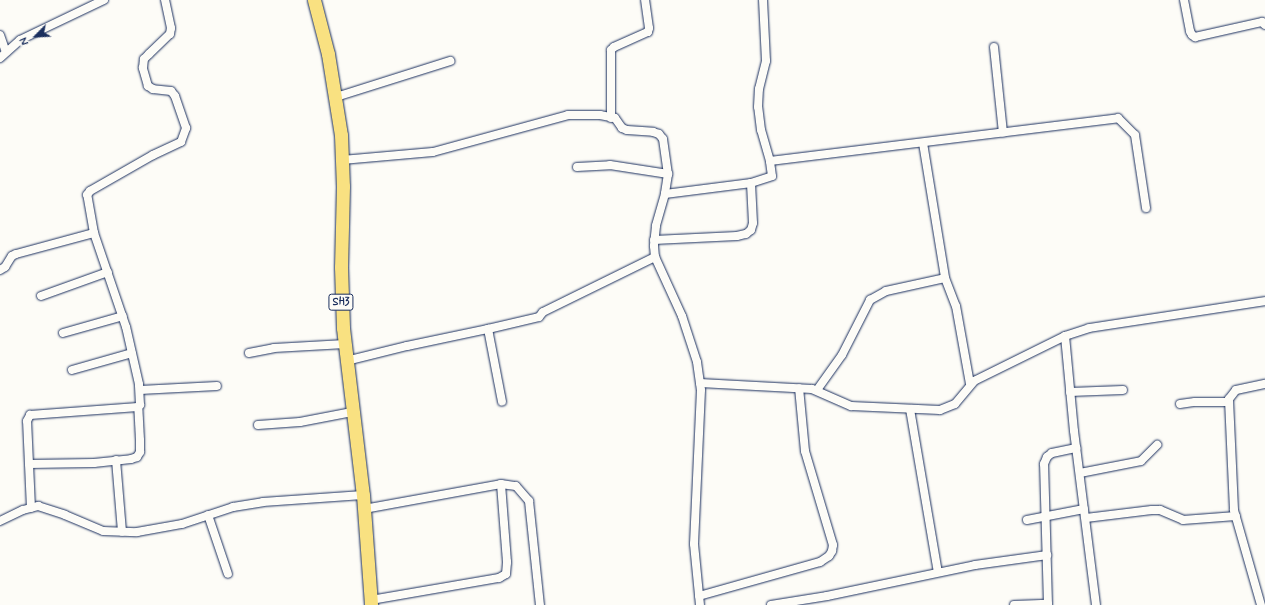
<!DOCTYPE html>
<style>
body{margin:0}
#map{position:relative;width:1265px;height:605px;overflow:hidden;background:#fdfcf7;font-family:Mynerve,sans-serif}
div>[style]{position:absolute}
.roads{filter:drop-shadow(0 0 1px #1b2f5e) drop-shadow(0 0 1px #1b2f5e)}
.minor>*{height:8px;margin:-4px;padding:0 4px;transform-origin:4px;border-radius:4px;background:#fdfcf7}
.primary>*{height:13px;margin:-6.5px;padding:0 6.5px;transform-origin:6.5px;border-radius:6.5px;background:#f9e181}
span{translate:-50% -50%;white-space:nowrap;text-align:center;line-height:1.15;-webkit-text-stroke:4px #fdfcf7;paint-order:stroke}
.shield-label span{padding:1px 3px;background:#fdfcf7;border:1px solid;border-radius:3px;-webkit-text-stroke-width:0}
.shield-label{font-size:11px;color:#1b2f5e;font-weight:700}
.north{position:absolute;left:16px;top:16px;width:40px;height:40px;-webkit-text-stroke:3px #fdfcf7;paint-order:stroke;rotate:246deg;font-size:11px;font-weight:700;line-height:16px;text-align:center;color:#1b2f5e}
.north::after{content:'';display:block;margin:auto;width:14px;height:18px;background:#1b2f5e;clip-path:polygon(50% 0,100% 100%,50% 72%,0 100%)}
</style>
<div id="map">
<div class="roads">
<div class="minor">
<div style="left:1184px;top:0;width:32px;rotate:79deg"></div>
<div style="left:1190px;top:31px;width:4px;rotate:63deg"></div>
<div style="left:1192px;top:35px;width:4px;rotate:34deg"></div>
<div style="left:1195px;top:37px;width:69px;rotate:-12.6deg"></div>
<div style="left:1262px;top:22px;width:4px;rotate:45deg"></div>
<div style="left:0;top:35px;width:18px;rotate:71deg"></div>
<div style="left:994px;top:47px;width:86px;rotate:84deg"></div>
<div style="left:0;top:58px;width:27px;rotate:-42deg"></div>
<div style="left:20px;top:40px;width:93px;rotate:-25.5deg"></div>
<div style="left:336px;top:97px;width:120px;rotate:-17.5deg"></div>
<div style="left:611px;top:118px;width:68px;rotate:-90deg"></div>
<div style="left:611px;top:50px;width:4px;rotate:-45deg"></div>
<div style="left:614px;top:47px;width:37px;rotate:-24deg"></div>
<div style="left:648px;top:32px;width:4px;rotate:-76deg"></div>
<div style="left:649px;top:28px;width:28px;rotate:-98deg"></div>
<div style="left:923px;top:143px;width:137px;rotate:80.7deg"></div>
<div style="left:945px;top:278px;width:30px;rotate:69deg"></div>
<div style="left:956px;top:306px;width:79px;rotate:79.8deg"></div>
<div style="left:342px;top:160px;width:91px;rotate:-5deg"></div>
<div style="left:433px;top:152px;width:140px;rotate:-15.3deg"></div>
<div style="left:568px;top:115px;width:32px"></div>
<div style="left:600px;top:115px;width:15px;rotate:11deg"></div>
<div style="left:615px;top:118px;width:12px;rotate:55deg"></div>
<div style="left:622px;top:128px;width:5px;rotate:22deg"></div>
<div style="left:627px;top:130px;width:26px;rotate:4deg"></div>
<div style="left:653px;top:132px;width:6px;rotate:18deg"></div>
<div style="left:659px;top:134px;width:6px;rotate:51deg"></div>
<div style="left:663px;top:139px;width:35px;rotate:82deg"></div>
<div style="left:668px;top:174px;width:20px;rotate:99deg"></div>
<div style="left:665px;top:194px;width:33px;rotate:106deg"></div>
<div style="left:656px;top:226px;width:20px;rotate:96deg"></div>
<div style="left:654px;top:246px;width:11px;rotate:85deg"></div>
<div style="left:655px;top:257px;width:65px;rotate:65.4deg"></div>
<div style="left:682px;top:316px;width:48px;rotate:71.9deg"></div>
<div style="left:697px;top:362px;width:28px;rotate:82deg"></div>
<div style="left:701px;top:390px;width:154px;rotate:92.6deg"></div>
<div style="left:694px;top:544px;width:61px;rotate:84.4deg"></div>
<div style="left:770px;top:161px;width:351px;rotate:-7deg"></div>
<div style="left:1118px;top:118px;width:24px;rotate:45deg"></div>
<div style="left:1135px;top:135px;width:74px;rotate:81.4deg"></div>
<div style="left:577px;top:167px;width:33px;rotate:-3deg"></div>
<div style="left:610px;top:165px;width:59px;rotate:8.8deg"></div>
<div style="left:665px;top:194px;width:87px;rotate:-7.3deg"></div>
<div style="left:751px;top:183px;width:22px;rotate:-18deg"></div>
<div style="left:772px;top:176px;width:15px;rotate:-98deg"></div>
<div style="left:770px;top:161px;width:32px;rotate:-106deg"></div>
<div style="left:761px;top:130px;width:23px;rotate:-97deg"></div>
<div style="left:758px;top:107px;width:18px;rotate:-87deg"></div>
<div style="left:759px;top:89px;width:29px;rotate:-76deg"></div>
<div style="left:766px;top:61px;width:61px;rotate:-92.8deg"></div>
<div style="left:654px;top:240px;width:83px;rotate:-2.8deg"></div>
<div style="left:737px;top:236px;width:9px;rotate:-13deg"></div>
<div style="left:746px;top:234px;width:6px;rotate:-39deg"></div>
<div style="left:751px;top:230px;width:7px;rotate:-74deg"></div>
<div style="left:753px;top:223px;width:40px;rotate:-92.9deg"></div>
<div style="left:0;top:270px;width:6px;rotate:-31deg"></div>
<div style="left:5px;top:267px;width:13px;rotate:-58deg"></div>
<div style="left:12px;top:256px;width:4px;rotate:-27deg"></div>
<div style="left:16px;top:254px;width:81px;rotate:-15.1deg"></div>
<div style="left:41px;top:296px;width:71px;rotate:-19.7deg"></div>
<div style="left:488px;top:329px;width:74px;rotate:79.1deg"></div>
<div style="left:63px;top:333px;width:62px;rotate:-15.8deg"></div>
<div style="left:1065px;top:336px;width:95px;rotate:84.6deg"></div>
<div style="left:1074px;top:431px;width:175px;rotate:82.8deg"></div>
<div style="left:249px;top:353px;width:25px;rotate:-11deg"></div>
<div style="left:274px;top:348px;width:71px;rotate:-3.2deg"></div>
<div style="left:346px;top:361px;width:63px;rotate:-13.8deg"></div>
<div style="left:407px;top:346px;width:83px;rotate:-11.9deg"></div>
<div style="left:488px;top:329px;width:52px;rotate:-13.2deg"></div>
<div style="left:539px;top:317px;width:6px;rotate:-51deg"></div>
<div style="left:543px;top:312px;width:125px;rotate:-26.2deg"></div>
<div style="left:72px;top:370px;width:62px;rotate:-15.8deg"></div>
<div style="left:700px;top:383px;width:112px;rotate:3.1deg"></div>
<div style="left:812px;top:389px;width:43px;rotate:23.6deg"></div>
<div style="left:851px;top:406px;width:89px;rotate:2.6deg"></div>
<div style="left:940px;top:410px;width:16px;rotate:-22deg"></div>
<div style="left:955px;top:404px;width:30px;rotate:-50deg"></div>
<div style="left:974px;top:381px;width:102px;rotate:-26.3deg"></div>
<div style="left:1065px;top:336px;width:25px;rotate:-18deg"></div>
<div style="left:1089px;top:328px;width:178px;rotate:-8.7deg"></div>
<div style="left:140px;top:390px;width:77px;rotate:-3deg"></div>
<div style="left:817px;top:390px;width:43px;rotate:-54.5deg"></div>
<div style="left:842px;top:355px;width:62px;rotate:-63deg"></div>
<div style="left:870px;top:300px;width:18px;rotate:-29deg"></div>
<div style="left:886px;top:291px;width:60px;rotate:-12.4deg"></div>
<div style="left:1070px;top:392px;width:53px;rotate:-2.2deg"></div>
<div style="left:1180px;top:404px;width:15px;rotate:-8deg"></div>
<div style="left:1195px;top:402px;width:34px"></div>
<div style="left:910px;top:409px;width:165px;rotate:80.3deg"></div>
<div style="left:258px;top:425px;width:42px;rotate:-4.1deg"></div>
<div style="left:300px;top:422px;width:53px;rotate:-10.9deg"></div>
<div style="left:116px;top:460px;width:72px;rotate:85.2deg"></div>
<div style="left:29px;top:464px;width:65px;rotate:-0.9deg"></div>
<div style="left:94px;top:463px;width:37px;rotate:-6deg"></div>
<div style="left:131px;top:459px;width:6px;rotate:-18deg"></div>
<div style="left:137px;top:457px;width:6px;rotate:-59deg"></div>
<div style="left:140px;top:452px;width:12px;rotate:-90deg"></div>
<div style="left:140px;top:440px;width:33px;rotate:-93deg"></div>
<div style="left:1080px;top:473px;width:62px;rotate:-11.1deg"></div>
<div style="left:1141px;top:461px;width:23px;rotate:-45deg"></div>
<div style="left:31px;top:508px;width:87px;rotate:-92.6deg"></div>
<div style="left:27px;top:421px;width:7px;rotate:-63deg"></div>
<div style="left:30px;top:415px;width:108px;rotate:-4.2deg"></div>
<div style="left:138px;top:407px;width:3px;rotate:-45deg"></div>
<div style="left:140px;top:405px;width:21px;rotate:-93deg"></div>
<div style="left:139px;top:384px;width:58px;rotate:-102.8deg"></div>
<div style="left:126px;top:327px;width:99px;rotate:-108.8deg"></div>
<div style="left:94px;top:233px;width:39px;rotate:-100deg"></div>
<div style="left:87px;top:195px;width:5px;rotate:-53deg"></div>
<div style="left:90px;top:191px;width:73px;rotate:-29.7deg"></div>
<div style="left:153px;top:155px;width:31px;rotate:-25deg"></div>
<div style="left:181px;top:142px;width:15px;rotate:-70deg"></div>
<div style="left:186px;top:128px;width:34px;rotate:-109deg"></div>
<div style="left:175px;top:96px;width:6px;rotate:-129deg"></div>
<div style="left:171px;top:91px;width:18px;rotate:-174deg"></div>
<div style="left:153px;top:89px;width:6px;rotate:-149deg"></div>
<div style="left:148px;top:86px;width:19px;rotate:-106deg"></div>
<div style="left:143px;top:68px;width:9px;rotate:-84deg"></div>
<div style="left:144px;top:59px;width:7px;rotate:-45deg"></div>
<div style="left:149px;top:54px;width:29px;rotate:-44deg"></div>
<div style="left:170px;top:34px;width:6px;rotate:-81deg"></div>
<div style="left:171px;top:28px;width:29px;rotate:-102deg"></div>
<div style="left:364px;top:509px;width:139px;rotate:-10.3deg"></div>
<div style="left:501px;top:484px;width:15px;rotate:8deg"></div>
<div style="left:516px;top:486px;width:20px;rotate:49deg"></div>
<div style="left:529px;top:501px;width:105px;rotate:84deg"></div>
<div style="left:208px;top:515px;width:62px;rotate:71.3deg"></div>
<div style="left:1086px;top:518px;width:66px;rotate:-6.9deg"></div>
<div style="left:1152px;top:510px;width:8px"></div>
<div style="left:1160px;top:510px;width:25px;rotate:23deg"></div>
<div style="left:1183px;top:520px;width:53px;rotate:-4.3deg"></div>
<div style="left:1027px;top:520px;width:58px;rotate:-10.9deg"></div>
<div style="left:0;top:521px;width:25px;rotate:-26deg"></div>
<div style="left:23px;top:510px;width:16px;rotate:-15deg"></div>
<div style="left:38px;top:506px;width:28px;rotate:18deg"></div>
<div style="left:65px;top:515px;width:41px;rotate:22.8deg"></div>
<div style="left:103px;top:531px;width:34px;rotate:2deg"></div>
<div style="left:137px;top:532px;width:46px;rotate:-10.1deg"></div>
<div style="left:182px;top:524px;width:54px;rotate:-18.4deg"></div>
<div style="left:233px;top:507px;width:30px;rotate:-9deg"></div>
<div style="left:263px;top:502px;width:100px;rotate:-4deg"></div>
<div style="left:699px;top:596px;width:126px;rotate:-15.7deg"></div>
<div style="left:820px;top:562px;width:11px;rotate:-34deg"></div>
<div style="left:829px;top:556px;width:6px;rotate:-59deg"></div>
<div style="left:832px;top:551px;width:6px;rotate:-81deg"></div>
<div style="left:833px;top:545px;width:98px;rotate:-106.6deg"></div>
<div style="left:805px;top:451px;width:63px;rotate:-95.4deg"></div>
<div style="left:371px;top:600px;width:130px;rotate:-9.8deg"></div>
<div style="left:499px;top:578px;width:8px;rotate:-30deg"></div>
<div style="left:506px;top:574px;width:12px;rotate:-85deg"></div>
<div style="left:507px;top:562px;width:78px;rotate:-94.4deg"></div>
<div style="left:771px;top:605px;width:57px;rotate:-9.1deg"></div>
<div style="left:827px;top:596px;width:151px;rotate:-11.8deg"></div>
<div style="left:975px;top:565px;width:73px;rotate:-7.9deg"></div>
<div style="left:1014px;top:605px;width:34px;rotate:-2deg"></div>
<div style="left:1048px;top:605px;width:141px;rotate:-91.6deg"></div>
<div style="left:1044px;top:464px;width:8px;rotate:-67deg"></div>
<div style="left:1047px;top:457px;width:6px;rotate:-39deg"></div>
<div style="left:1052px;top:453px;width:25px;rotate:-12deg"></div>
<div style="left:1261px;top:605px;width:99px;rotate:-105.9deg"></div>
<div style="left:1234px;top:510px;width:111px;rotate:-92.6deg"></div>
<div style="left:1229px;top:399px;width:11px;rotate:-52deg"></div>
<div style="left:1236px;top:390px;width:30px;rotate:-12deg"></div>
</div>
<div class="primary">
<div style="left:314px;top:0;width:56px;rotate:75.5deg"></div>
<div style="left:328px;top:54px;width:82px;rotate:80.9deg"></div>
<div style="left:341px;top:135px;width:51px;rotate:87.8deg"></div>
<div style="left:343px;top:186px;width:81px;rotate:91.4deg"></div>
<div style="left:341px;top:267px;width:61px;rotate:88.1deg"></div>
<div style="left:343px;top:328px;width:168px;rotate:83.2deg"></div>
<div style="left:363px;top:495px;width:110px;rotate:85.8deg"></div>
</div>
</div>
<div class="shield-label">
<span style="left:341px;top:302px">SH3</span>
</div>
<div class="north">N</div>
</div>
